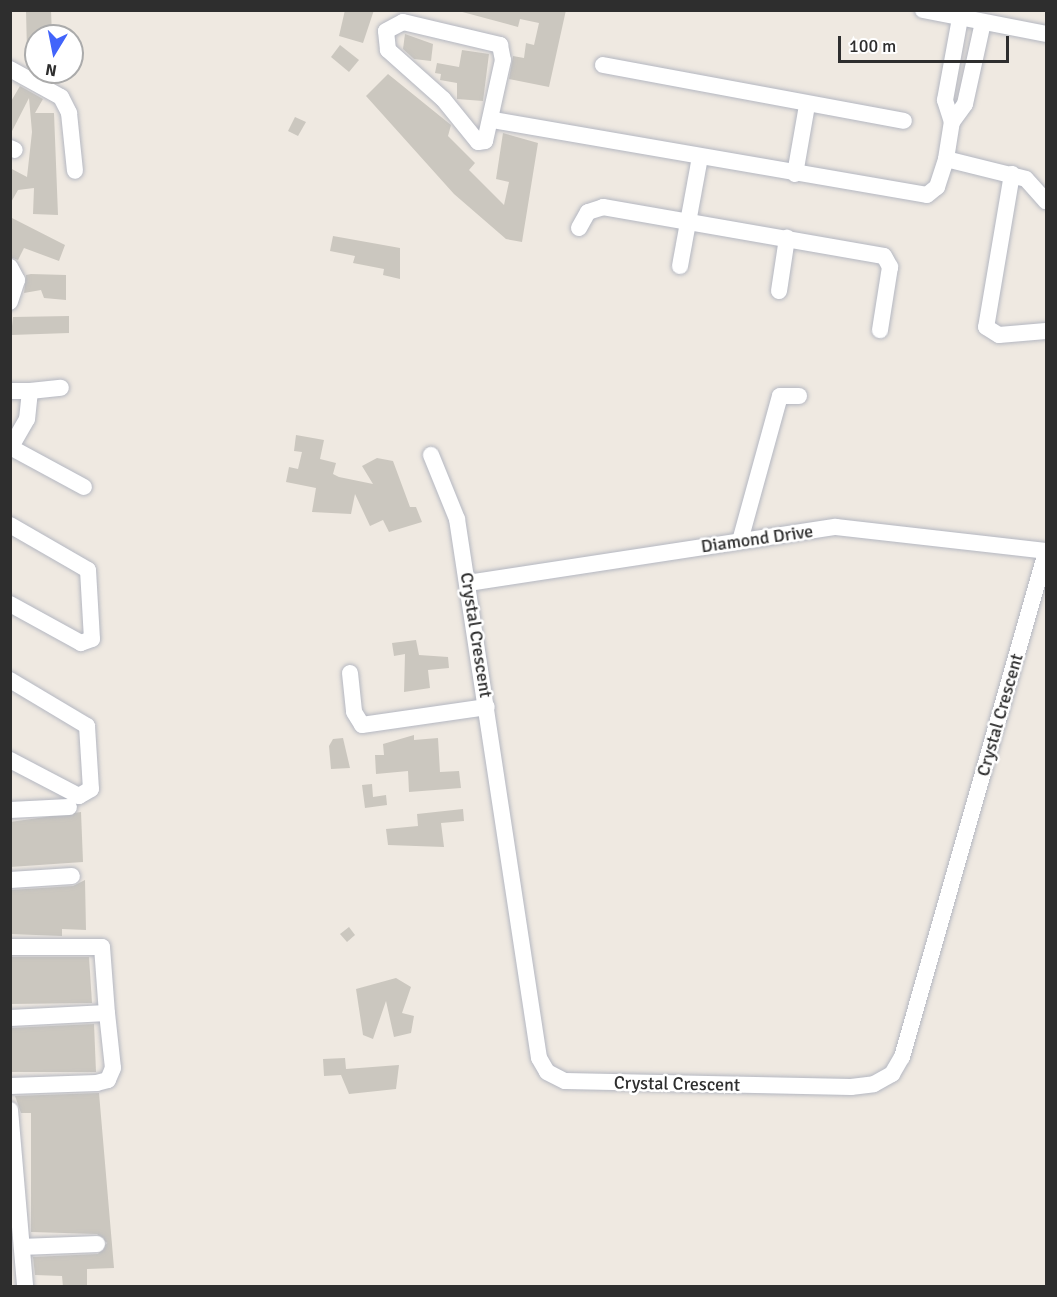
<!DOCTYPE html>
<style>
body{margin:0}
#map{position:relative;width:1057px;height:1297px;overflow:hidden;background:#efe9e1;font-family:Signika,sans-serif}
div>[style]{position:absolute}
.building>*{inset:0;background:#cbc7bf}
.roads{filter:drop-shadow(0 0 2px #b4b7c1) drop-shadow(0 0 2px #b4b7c1)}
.minor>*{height:16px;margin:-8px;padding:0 8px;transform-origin:8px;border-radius:8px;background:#fff}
span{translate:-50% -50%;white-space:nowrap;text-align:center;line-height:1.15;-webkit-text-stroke:5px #fff;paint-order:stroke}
.street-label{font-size:18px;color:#2e2e2e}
.frame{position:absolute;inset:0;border:12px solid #2e2e2e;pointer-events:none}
.north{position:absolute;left:24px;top:24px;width:60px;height:60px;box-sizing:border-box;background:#fff;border:2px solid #ababab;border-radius:50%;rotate:190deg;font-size:16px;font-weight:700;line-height:24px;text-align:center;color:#2e2e2e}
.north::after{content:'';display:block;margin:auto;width:21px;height:27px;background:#4264fb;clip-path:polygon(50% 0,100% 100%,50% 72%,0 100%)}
.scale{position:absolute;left:838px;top:36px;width:171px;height:27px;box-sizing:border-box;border:3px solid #2e2e2e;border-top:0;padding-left:8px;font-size:18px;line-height:21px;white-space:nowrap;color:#2e2e2e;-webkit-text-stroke:4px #fff;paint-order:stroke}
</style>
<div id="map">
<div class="building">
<div style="clip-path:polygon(26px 10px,51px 10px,52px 36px,36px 36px,36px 52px,27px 52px)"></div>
<div style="clip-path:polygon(345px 10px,374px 10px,363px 43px,339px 36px)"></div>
<div style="clip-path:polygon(455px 10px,566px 10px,549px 87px,509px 79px,513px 56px,524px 58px,526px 43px,534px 45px,539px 23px,520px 19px,518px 27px)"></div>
<div style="clip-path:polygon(405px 34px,433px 44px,431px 61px,414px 59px,403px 49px)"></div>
<div style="clip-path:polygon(340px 45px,359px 60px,349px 72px,331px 57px)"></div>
<div style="clip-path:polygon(462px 50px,489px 54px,483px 101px,457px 99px,457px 83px,440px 80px,441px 74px,435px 73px,437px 63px,459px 67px)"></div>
<div style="clip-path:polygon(388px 74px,451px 125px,448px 136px,475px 163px,469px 170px,504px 205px,509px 182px,496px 179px,503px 133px,538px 143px,522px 242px,506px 239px,454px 194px,366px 96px)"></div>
<div style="clip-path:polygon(20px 86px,43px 99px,35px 113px,54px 113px,58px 215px,33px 214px,34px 188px,18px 190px,10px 204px,10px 168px,27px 177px,32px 132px,29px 98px,10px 135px,10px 103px)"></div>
<div style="clip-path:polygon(295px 117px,306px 122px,298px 136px,288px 131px)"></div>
<div style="clip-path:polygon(10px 217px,65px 245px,59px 261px,24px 248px,18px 260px,10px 257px)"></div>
<div style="clip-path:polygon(333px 236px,400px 248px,400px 279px,383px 275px,384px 269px,353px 263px,355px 256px,330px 251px)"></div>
<div style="clip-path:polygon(31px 274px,66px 275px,66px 300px,44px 298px,41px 290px,24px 293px,26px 275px)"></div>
<div style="clip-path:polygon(69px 316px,69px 333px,11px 335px,13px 317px)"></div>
<div style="clip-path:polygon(296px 435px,324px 440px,320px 459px,336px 463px,333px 474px,339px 477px,373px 484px,362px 466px,377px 458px,393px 461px,410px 507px,416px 507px,422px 522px,389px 532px,383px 520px,370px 526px,355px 494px,351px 514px,312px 512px,316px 488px,286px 482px,289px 467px,298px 469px,302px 452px,294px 451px)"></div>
<div style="clip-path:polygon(416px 640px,419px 655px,448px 657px,449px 668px,428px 670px,430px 688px,404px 692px,405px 654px,394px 656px,392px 643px)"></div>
<div style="clip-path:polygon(414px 735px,414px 740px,438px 738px,440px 772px,459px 771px,461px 788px,409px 792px,408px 771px,376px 774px,375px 755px,384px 755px,383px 744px)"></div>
<div style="clip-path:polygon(343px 738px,350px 768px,331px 769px,329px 746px,333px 739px)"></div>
<div style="clip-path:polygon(372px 784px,373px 797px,386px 795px,387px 805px,365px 808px,362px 785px)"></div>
<div style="clip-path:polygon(463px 809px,464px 821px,441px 823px,444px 847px,388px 845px,386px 829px,418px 826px,417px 814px)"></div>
<div style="clip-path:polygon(81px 812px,83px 862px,10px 867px,10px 822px)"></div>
<div style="clip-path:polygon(85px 880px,86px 930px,62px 929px,62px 936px,10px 934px,10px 890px,73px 886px)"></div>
<div style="clip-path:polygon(349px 927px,355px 935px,347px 942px,340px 934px)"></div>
<div style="clip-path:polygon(10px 957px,89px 957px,92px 1003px,10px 1004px)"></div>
<div style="clip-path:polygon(396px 978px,411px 987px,402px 1013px,414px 1016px,411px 1033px,394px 1037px,386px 1001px,373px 1039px,363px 1035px,356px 989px)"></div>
<div style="clip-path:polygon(94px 1024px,96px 1072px,11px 1072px,10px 1028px)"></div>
<div style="clip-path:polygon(345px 1058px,346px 1069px,399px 1065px,396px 1089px,349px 1094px,341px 1075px,324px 1076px,323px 1059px)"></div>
<div style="clip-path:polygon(99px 1093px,114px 1268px,87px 1269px,87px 1287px,63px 1287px,62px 1276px,35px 1275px,33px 1257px,98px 1254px,107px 1243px,97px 1234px,31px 1232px,31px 1113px,21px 1113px,15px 1096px)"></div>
</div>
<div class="roads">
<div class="minor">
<div style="left:923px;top:10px;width:125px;rotate:11deg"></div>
<div style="left:403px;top:22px;width:100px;rotate:13.3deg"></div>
<div style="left:500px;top:45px;width:15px;rotate:79deg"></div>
<div style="left:503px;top:60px;width:83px;rotate:102.5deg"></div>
<div style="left:485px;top:141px;width:7px;rotate:172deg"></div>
<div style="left:478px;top:142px;width:55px;rotate:-129.1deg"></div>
<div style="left:443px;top:99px;width:74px;rotate:-138.3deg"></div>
<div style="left:388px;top:50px;width:19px;rotate:-96deg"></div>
<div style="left:386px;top:31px;width:19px;rotate:-28deg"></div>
<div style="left:603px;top:65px;width:306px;rotate:10.5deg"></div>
<div style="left:10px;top:69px;width:58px;rotate:28.8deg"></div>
<div style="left:61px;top:97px;width:18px;rotate:63deg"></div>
<div style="left:69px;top:113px;width:58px;rotate:84.1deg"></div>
<div style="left:493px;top:120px;width:440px;rotate:9.8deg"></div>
<div style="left:927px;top:195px;width:13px;rotate:-39deg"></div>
<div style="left:937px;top:187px;width:29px;rotate:-72deg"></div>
<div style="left:946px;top:159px;width:37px;rotate:-81deg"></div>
<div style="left:952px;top:122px;width:23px;rotate:-108deg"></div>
<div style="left:945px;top:100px;width:83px;rotate:-79.6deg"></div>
<div style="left:952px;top:122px;width:22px;rotate:-54deg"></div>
<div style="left:965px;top:104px;width:84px;rotate:-77.6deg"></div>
<div style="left:10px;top:148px;width:5px;rotate:22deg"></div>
<div style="left:946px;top:159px;width:82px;rotate:14deg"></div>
<div style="left:1026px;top:179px;width:30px;rotate:48deg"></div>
<div style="left:795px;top:174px;width:70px;rotate:-80.1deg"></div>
<div style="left:1012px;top:174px;width:155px;rotate:99.6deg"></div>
<div style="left:986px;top:327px;width:15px;rotate:32deg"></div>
<div style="left:999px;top:335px;width:47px;rotate:-4.9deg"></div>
<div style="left:579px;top:228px;width:18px;rotate:-61deg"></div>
<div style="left:588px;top:212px;width:16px;rotate:-18deg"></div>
<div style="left:603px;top:207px;width:285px;rotate:9.9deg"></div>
<div style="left:884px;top:256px;width:13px;rotate:61deg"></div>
<div style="left:890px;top:267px;width:64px;rotate:99deg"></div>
<div style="left:680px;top:266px;width:111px;rotate:-79.6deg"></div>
<div style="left:10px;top:267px;width:15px;rotate:62deg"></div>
<div style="left:17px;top:280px;width:23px;rotate:108deg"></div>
<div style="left:779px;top:291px;width:54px;rotate:-81.4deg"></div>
<div style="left:10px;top:391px;width:20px"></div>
<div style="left:30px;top:391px;width:28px;rotate:96deg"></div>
<div style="left:27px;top:419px;width:34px;rotate:120deg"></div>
<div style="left:30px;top:391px;width:31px;rotate:-6deg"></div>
<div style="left:10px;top:447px;width:84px;rotate:28.4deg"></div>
<div style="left:431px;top:455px;width:69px;rotate:67.9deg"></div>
<div style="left:457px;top:519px;width:545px;rotate:81.35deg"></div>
<div style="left:539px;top:1058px;width:16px;rotate:60deg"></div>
<div style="left:547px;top:1072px;width:20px;rotate:27deg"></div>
<div style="left:565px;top:1081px;width:286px;rotate:1.2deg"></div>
<div style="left:851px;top:1087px;width:23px;rotate:-7deg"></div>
<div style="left:874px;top:1084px;width:21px;rotate:-29deg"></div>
<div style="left:892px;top:1074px;width:20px;rotate:-60deg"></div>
<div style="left:902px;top:1057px;width:525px;rotate:-74.08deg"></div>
<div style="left:10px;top:525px;width:90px;rotate:30deg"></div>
<div style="left:88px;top:570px;width:69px;rotate:86.7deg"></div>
<div style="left:92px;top:639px;width:12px;rotate:160deg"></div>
<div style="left:81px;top:643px;width:81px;rotate:-151.2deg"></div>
<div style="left:740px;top:541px;width:150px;rotate:-74.6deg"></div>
<div style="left:780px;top:396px;width:19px"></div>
<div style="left:468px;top:583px;width:372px;rotate:-8.7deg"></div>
<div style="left:836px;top:527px;width:211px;rotate:6.5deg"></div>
<div style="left:350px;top:673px;width:39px;rotate:84deg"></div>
<div style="left:354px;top:712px;width:15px;rotate:58deg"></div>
<div style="left:362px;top:725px;width:126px;rotate:-8.2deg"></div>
<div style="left:10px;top:680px;width:90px;rotate:30.9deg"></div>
<div style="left:87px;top:726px;width:63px;rotate:86.4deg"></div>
<div style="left:91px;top:789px;width:14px;rotate:150deg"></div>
<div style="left:79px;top:796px;width:78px;rotate:-152.4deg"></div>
<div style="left:10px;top:810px;width:59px;rotate:-2.9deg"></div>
<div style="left:10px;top:880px;width:62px;rotate:-3.7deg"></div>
<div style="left:10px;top:947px;width:92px"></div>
<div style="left:102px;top:947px;width:66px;rotate:85.7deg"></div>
<div style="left:10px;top:1018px;width:97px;rotate:-3deg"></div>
<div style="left:107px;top:1013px;width:55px;rotate:83.8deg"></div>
<div style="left:113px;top:1068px;width:13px;rotate:113deg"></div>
<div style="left:108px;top:1080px;width:11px;rotate:165deg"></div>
<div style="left:97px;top:1083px;width:87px;rotate:178deg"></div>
<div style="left:10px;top:1110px;width:177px;rotate:85.1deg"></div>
<div style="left:22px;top:1247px;width:75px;rotate:-2.3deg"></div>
</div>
</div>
<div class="street-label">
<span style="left:757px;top:539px;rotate:-8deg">Diamond Drive</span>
<span style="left:476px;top:635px;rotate:81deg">Crystal Crescent</span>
<span style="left:1000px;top:715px;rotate:-74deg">Crystal Crescent</span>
<span style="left:677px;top:1084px;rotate:1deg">Crystal Crescent</span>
</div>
<div class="frame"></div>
<div class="north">N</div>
<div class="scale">100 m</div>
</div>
